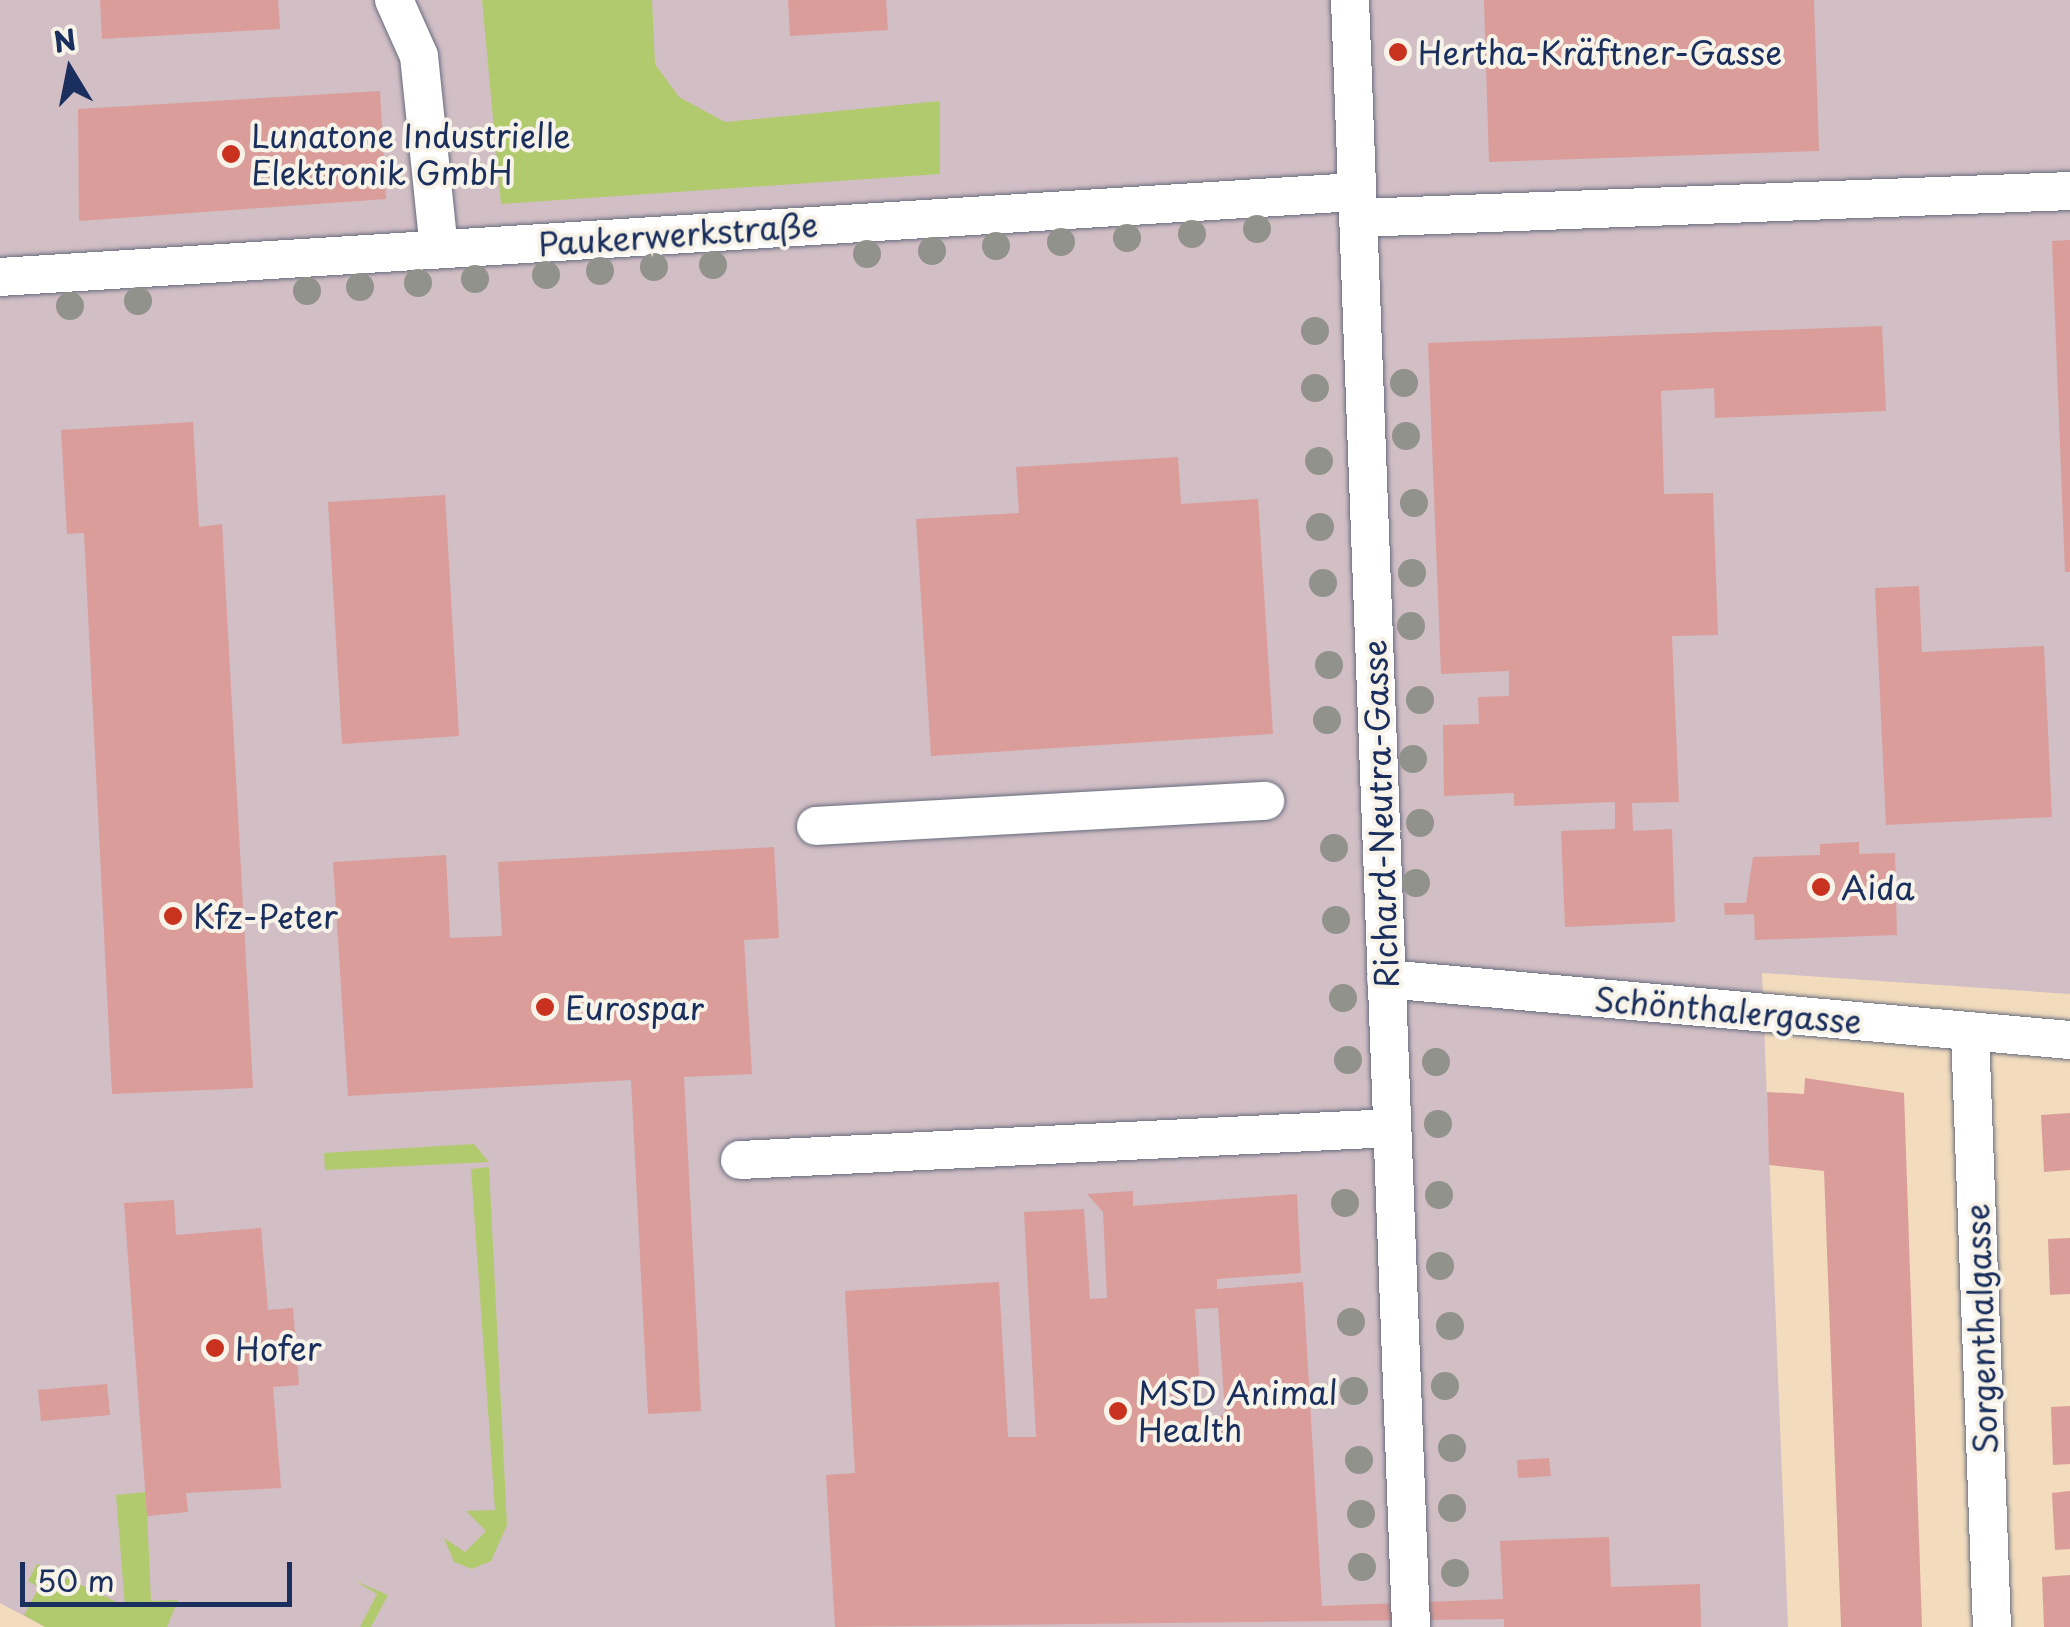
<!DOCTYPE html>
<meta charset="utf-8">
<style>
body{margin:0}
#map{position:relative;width:2070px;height:1627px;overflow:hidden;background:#f2dcbd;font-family:"Playpen Sans",sans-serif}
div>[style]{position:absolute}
.industrial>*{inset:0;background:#d2bec5}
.green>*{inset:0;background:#b2ca6e}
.building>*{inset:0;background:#da9d9a}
.roads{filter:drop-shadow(0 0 2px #666c7f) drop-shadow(0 0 2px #666c7f)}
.minor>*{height:38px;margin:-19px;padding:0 19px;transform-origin:19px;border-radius:19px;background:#fff}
.trees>*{width:28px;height:28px;margin:-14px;border-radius:50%;background:#91928b}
.dots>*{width:28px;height:28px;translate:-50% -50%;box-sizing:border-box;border:5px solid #f7f3e8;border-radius:50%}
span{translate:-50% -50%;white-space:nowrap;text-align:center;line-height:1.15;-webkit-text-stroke:8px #f7f3e8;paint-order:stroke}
.poi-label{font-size:32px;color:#1b2f5e}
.left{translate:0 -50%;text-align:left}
.street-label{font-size:32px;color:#1b2f5e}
.north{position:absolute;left:20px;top:20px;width:100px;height:100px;-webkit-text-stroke:8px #f7f3e8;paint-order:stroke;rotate:350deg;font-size:28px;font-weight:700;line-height:40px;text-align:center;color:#1b2f5e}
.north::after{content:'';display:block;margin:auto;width:35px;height:45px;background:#1b2f5e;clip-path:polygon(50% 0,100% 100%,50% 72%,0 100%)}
.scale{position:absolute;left:20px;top:1562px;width:272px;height:45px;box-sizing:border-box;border:5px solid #1b2f5e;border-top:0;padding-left:12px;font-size:30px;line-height:35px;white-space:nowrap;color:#1b2f5e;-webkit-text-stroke:8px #f7f3e8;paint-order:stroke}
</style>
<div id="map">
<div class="industrial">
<div style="clip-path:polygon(0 0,2070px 0,2070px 994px,1762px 973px,1788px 1627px,45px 1627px,0 1603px)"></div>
</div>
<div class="green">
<div style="clip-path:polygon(482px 0,652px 0,655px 64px,679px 97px,725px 122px,940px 101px,940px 174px,501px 204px)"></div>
<div style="clip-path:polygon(474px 1144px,489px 1162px,325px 1170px,324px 1153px)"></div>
<div style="clip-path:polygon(489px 1167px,507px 1525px,491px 1561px,472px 1569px,454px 1562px,444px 1538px,465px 1552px,486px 1531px,466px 1511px,495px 1510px,471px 1169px)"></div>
<div style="clip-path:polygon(146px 1492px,151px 1601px,178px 1600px,167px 1627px,45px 1627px,24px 1615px,39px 1587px,28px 1581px,37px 1564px,125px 1606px,116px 1495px)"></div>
<div style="clip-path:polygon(355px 1581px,388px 1595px,371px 1627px,360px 1627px,377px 1594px)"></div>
</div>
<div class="building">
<div style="clip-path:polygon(100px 0,278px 0,280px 29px,102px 39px)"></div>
<div style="clip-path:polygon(788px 0,886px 0,888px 30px,790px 36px)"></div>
<div style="clip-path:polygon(1484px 0,1814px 0,1819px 151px,1489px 162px)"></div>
<div style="clip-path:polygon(380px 91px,386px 199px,79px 221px,78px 109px)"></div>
<div style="clip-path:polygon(2070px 240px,2070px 572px,2065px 572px,2052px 241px)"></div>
<div style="clip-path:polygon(1882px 326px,1886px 411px,1715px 418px,1714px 388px,1661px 391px,1664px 494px,1713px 493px,1718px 635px,1672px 636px,1679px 802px,1632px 803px,1633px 831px,1672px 829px,1675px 922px,1565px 927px,1561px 831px,1615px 829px,1615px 802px,1514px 806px,1514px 793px,1444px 796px,1443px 725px,1479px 724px,1478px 697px,1509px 696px,1509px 671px,1441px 674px,1428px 343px)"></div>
<div style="clip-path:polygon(193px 422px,199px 527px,222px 524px,253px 1088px,112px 1094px,84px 533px,67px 534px,61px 430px)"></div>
<div style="clip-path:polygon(1178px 457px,1181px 504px,1258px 499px,1273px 734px,931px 756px,916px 519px,1019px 513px,1016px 467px)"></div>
<div style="clip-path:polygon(445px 495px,459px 736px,342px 744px,328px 502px)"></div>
<div style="clip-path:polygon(1919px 586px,1922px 652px,2044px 646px,2052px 817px,1886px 825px,1875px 588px)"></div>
<div style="clip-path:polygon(1859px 842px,1859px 854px,1895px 853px,1897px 935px,1755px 940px,1754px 914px,1725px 915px,1724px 903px,1746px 903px,1753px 857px,1820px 855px,1820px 844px)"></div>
<div style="clip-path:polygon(774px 847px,779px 938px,744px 940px,752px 1074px,684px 1077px,701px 1411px,648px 1414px,631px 1080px,348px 1096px,333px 862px,446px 855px,450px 938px,502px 936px,498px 862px)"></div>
<div style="clip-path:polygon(1805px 1078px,1904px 1093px,1922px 1627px,1841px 1627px,1824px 1171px,1769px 1165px,1767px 1092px,1804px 1094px)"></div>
<div style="clip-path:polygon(2070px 1113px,2070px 1170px,2044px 1172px,2041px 1115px)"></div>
<div style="clip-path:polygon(evenodd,1133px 1191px,1133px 1206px,1297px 1194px,1301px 1273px,1217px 1279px,1217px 1289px,1303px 1282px,1322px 1606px,1503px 1599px,1500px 1541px,1609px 1537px,1611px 1587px,1700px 1584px,1701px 1627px,1504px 1627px,1504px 1619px,835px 1627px,826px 1475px,855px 1473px,845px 1291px,999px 1282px,1008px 1437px,1036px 1437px,1024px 1212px,1084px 1209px,1090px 1299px,1107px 1298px,1103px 1212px,1087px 1194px,1133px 1191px,1218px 1308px,1225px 1414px,1202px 1424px,1195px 1309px,1218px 1308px)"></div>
<div style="clip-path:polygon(174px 1200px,176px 1235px,261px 1228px,268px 1310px,293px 1308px,299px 1385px,273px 1387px,281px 1488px,186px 1493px,188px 1512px,147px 1516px,124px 1203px)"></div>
<div style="clip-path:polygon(2070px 1238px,2070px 1294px,2050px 1295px,2048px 1239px)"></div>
<div style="clip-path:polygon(107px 1384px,110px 1415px,41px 1421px,38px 1390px)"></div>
<div style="clip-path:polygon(2070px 1406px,2070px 1464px,2053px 1465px,2051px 1407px)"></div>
<div style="clip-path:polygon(1549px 1458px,1551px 1476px,1518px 1478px,1517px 1460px)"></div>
<div style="clip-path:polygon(2070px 1491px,2070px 1549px,2055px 1550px,2052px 1493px)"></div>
<div style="clip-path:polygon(2070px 1575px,2070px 1627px,2044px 1627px,2042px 1577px)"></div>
</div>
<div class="roads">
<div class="minor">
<div style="left:394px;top:0;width:61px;rotate:65.9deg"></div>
<div style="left:419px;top:56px;width:194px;rotate:84.1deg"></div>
<div style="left:1350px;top:0;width:1628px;rotate:87.85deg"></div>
<div style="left:1358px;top:218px;width:713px;rotate:-2.17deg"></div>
<div style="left:0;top:277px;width:1359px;rotate:-3.59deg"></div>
<div style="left:816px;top:826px;width:450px;rotate:-3.2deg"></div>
<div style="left:1386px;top:979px;width:687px;rotate:5.1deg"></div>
<div style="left:1970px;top:1031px;width:596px;rotate:87.89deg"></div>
<div style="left:740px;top:1160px;width:653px;rotate:-2.81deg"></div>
</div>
</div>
<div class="trees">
<div style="left:1257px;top:229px"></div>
<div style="left:1192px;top:234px"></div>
<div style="left:1127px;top:238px"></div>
<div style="left:1061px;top:242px"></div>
<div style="left:996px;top:246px"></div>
<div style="left:932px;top:251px"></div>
<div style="left:867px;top:254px"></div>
<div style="left:713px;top:265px"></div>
<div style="left:654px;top:267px"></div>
<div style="left:600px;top:271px"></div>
<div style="left:546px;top:275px"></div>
<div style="left:475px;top:279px"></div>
<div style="left:418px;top:283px"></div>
<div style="left:360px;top:287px"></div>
<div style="left:307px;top:291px"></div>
<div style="left:138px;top:301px"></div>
<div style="left:70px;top:306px"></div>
<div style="left:1315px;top:331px"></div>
<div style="left:1404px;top:383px"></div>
<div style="left:1315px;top:388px"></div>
<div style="left:1406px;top:436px"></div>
<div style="left:1319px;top:461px"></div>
<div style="left:1414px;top:503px"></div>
<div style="left:1320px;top:527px"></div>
<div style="left:1412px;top:573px"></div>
<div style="left:1323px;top:583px"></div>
<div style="left:1411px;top:626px"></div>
<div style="left:1329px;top:665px"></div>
<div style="left:1420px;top:700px"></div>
<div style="left:1327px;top:720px"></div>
<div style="left:1413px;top:759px"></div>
<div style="left:1420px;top:823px"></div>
<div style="left:1334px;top:848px"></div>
<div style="left:1416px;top:883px"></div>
<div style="left:1336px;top:920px"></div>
<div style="left:1343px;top:998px"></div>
<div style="left:1348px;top:1060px"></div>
<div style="left:1436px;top:1062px"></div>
<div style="left:1438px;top:1124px"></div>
<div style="left:1439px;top:1195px"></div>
<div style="left:1345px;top:1203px"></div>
<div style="left:1440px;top:1266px"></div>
<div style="left:1351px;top:1322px"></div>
<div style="left:1450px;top:1326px"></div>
<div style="left:1445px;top:1386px"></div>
<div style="left:1354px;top:1391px"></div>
<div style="left:1452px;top:1448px"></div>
<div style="left:1359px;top:1460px"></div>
<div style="left:1452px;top:1508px"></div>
<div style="left:1361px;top:1514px"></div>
<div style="left:1362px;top:1567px"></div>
<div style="left:1455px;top:1573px"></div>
</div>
<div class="dots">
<div style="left:1398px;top:52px;background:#c8321e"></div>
<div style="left:231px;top:154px;background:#c8321e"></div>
<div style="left:1821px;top:887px;background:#c8321e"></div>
<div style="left:173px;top:916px;background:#c8321e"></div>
<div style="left:545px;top:1007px;background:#c8321e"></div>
<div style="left:215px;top:1348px;background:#c8321e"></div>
<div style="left:1118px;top:1411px;background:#c8321e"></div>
</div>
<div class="poi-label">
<span class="left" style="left:1418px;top:52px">Hertha-Kräftner-Gasse</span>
<span class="left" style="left:251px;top:154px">Lunatone Industrielle<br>Elektronik GmbH</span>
<span class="left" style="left:1841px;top:887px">Aida</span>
<span class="left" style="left:193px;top:916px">Kfz-Peter</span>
<span class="left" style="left:565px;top:1007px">Eurospar</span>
<span class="left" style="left:235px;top:1348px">Hofer</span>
<span class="left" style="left:1138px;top:1411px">MSD Animal<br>Health</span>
</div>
<div class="street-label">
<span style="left:678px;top:234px;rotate:-4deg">Paukerwerkstraße</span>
<span style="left:1380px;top:814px;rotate:-92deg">Richard-Neutra-Gasse</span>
<span style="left:1728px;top:1010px;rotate:5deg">Schönthalergasse</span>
<span style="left:1981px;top:1329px;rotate:-92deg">Sorgenthalgasse</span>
</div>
<div class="north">N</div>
<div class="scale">50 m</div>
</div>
